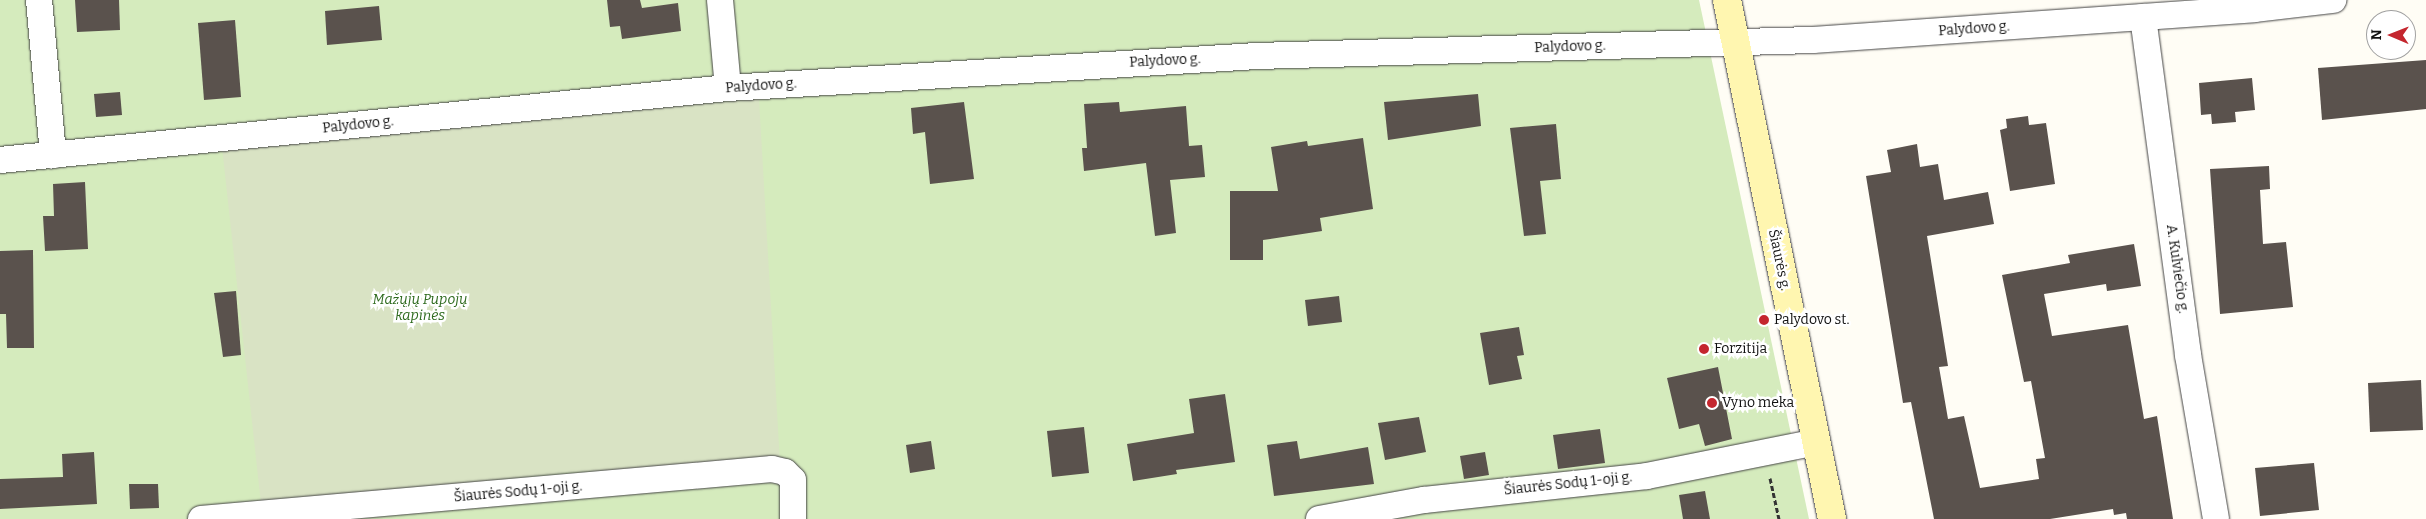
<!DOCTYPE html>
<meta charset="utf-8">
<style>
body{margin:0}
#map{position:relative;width:2426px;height:519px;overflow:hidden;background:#fffdf5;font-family:Bitter,serif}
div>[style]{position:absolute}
.green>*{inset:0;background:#d5ebbd}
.cemetery>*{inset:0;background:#d9e3c4}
.building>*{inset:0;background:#5a524d}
.path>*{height:3px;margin-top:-1.5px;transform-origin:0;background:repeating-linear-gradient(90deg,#333 0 5px,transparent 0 7.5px)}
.roads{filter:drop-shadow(0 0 1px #444) drop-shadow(0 0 1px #444)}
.street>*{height:26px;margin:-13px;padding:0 13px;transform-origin:13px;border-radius:13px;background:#fff}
.secondary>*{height:28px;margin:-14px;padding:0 14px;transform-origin:14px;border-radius:14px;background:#fff6b0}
.dots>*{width:14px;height:14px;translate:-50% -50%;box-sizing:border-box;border:2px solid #fff;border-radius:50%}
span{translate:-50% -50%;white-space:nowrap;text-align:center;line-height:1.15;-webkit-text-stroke:5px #fff;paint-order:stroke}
.street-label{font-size:14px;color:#111}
.park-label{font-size:14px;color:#2f6b1f;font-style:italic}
.poi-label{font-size:14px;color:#111}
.left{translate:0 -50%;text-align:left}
.north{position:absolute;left:2366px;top:10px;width:50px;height:50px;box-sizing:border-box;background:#fff;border:1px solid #a0a0a0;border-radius:50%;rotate:271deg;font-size:14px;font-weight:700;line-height:20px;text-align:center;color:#111}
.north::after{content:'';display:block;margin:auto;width:18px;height:22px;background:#c4262e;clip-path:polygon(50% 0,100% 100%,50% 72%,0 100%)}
</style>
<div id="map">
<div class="green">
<div style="clip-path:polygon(0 0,1699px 0,1809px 519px,0 519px)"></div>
</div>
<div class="cemetery">
<div style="clip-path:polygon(759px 99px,780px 463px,570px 472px,261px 504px,222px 147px)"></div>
</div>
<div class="building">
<div style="clip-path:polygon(75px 0,119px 0,120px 30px,77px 32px)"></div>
<div style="clip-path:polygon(607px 0,640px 0,642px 8px,678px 3px,681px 31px,622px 39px,620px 26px,610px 27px)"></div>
<div style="clip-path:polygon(379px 6px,382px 40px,327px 45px,325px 11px)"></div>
<div style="clip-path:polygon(235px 20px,241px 97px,204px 100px,198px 23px)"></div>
<div style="clip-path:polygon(2426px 60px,2426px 109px,2322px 120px,2318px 68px)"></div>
<div style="clip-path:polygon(2252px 78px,2255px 110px,2235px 112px,2236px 122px,2212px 124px,2211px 114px,2201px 115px,2199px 83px)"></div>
<div style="clip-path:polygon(120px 92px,122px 115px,96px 117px,94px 94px)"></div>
<div style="clip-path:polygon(1478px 94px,1481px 126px,1388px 140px,1384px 102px)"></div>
<div style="clip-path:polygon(964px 102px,974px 179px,930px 184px,925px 132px,913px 134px,911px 108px)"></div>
<div style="clip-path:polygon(1119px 102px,1120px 112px,1186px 106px,1189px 146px,1202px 145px,1205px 177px,1170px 180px,1176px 233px,1155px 236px,1146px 163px,1084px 171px,1082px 148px,1087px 148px,1084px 104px)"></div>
<div style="clip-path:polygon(2028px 116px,2029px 125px,2046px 123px,2055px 184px,2010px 191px,2000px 130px,2007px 128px,2006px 119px)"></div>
<div style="clip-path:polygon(1556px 124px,1561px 179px,1540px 181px,1546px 234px,1524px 236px,1510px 128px)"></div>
<div style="clip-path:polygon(1363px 138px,1373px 209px,1320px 218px,1322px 231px,1263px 240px,1263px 260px,1230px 260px,1230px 191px,1278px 191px,1271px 147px,1307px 141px,1308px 146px)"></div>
<div style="clip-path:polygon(1917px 144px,1920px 167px,1938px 164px,1944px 200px,1988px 192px,1994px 224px,1927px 236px,1948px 366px,1939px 367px,1948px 419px,1964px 416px,1980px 488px,2039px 479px,2036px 459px,2045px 458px,2031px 381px,2024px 382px,2002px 275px,2070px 263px,2068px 255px,2134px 244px,2141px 286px,2107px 291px,2106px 284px,2044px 294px,2052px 336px,2128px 325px,2144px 419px,2157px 416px,2173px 519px,2127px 519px,2126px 513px,2114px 515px,2113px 509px,2050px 519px,1934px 519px,1911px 402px,1903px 403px,1866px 176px,1891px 172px,1887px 150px)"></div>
<div style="clip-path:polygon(2269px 166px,2270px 189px,2260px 190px,2263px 244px,2286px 242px,2293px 307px,2220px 314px,2210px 169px)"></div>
<div style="clip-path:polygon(85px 182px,88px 249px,45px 251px,43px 216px,54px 216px,53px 184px)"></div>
<div style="clip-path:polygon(33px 250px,34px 348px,7px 348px,6px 314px,0 314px,0 251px)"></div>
<div style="clip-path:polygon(236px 291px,241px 355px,223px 357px,214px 293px)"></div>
<div style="clip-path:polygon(1339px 296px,1342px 322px,1308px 326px,1305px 300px)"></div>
<div style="clip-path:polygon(1519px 327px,1524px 355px,1517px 356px,1522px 379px,1489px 385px,1480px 333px)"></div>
<div style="clip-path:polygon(1718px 367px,1732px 439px,1705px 446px,1699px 424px,1679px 429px,1667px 378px)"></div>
<div style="clip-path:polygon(2421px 380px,2423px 430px,2370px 432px,2368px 383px)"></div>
<div style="clip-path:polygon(1225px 394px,1235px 462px,1176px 470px,1177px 474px,1133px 481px,1127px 444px,1194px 433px,1189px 399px)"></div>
<div style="clip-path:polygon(1419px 417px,1426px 452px,1385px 460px,1378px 423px)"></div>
<div style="clip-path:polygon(1084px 427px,1089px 473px,1052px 477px,1047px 431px)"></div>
<div style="clip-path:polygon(1600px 429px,1605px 463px,1558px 469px,1553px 435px)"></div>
<div style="clip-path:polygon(931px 441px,935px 469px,910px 473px,906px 445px)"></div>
<div style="clip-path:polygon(1297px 441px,1300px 459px,1368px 447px,1374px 484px,1274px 496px,1267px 445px)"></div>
<div style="clip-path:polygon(94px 452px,97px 504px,0 509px,0 479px,63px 477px,62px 454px)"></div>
<div style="clip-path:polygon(1485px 452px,1489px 475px,1464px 479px,1460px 456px)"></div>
<div style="clip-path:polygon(2314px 463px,2319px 510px,2260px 516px,2255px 468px)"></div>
<div style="clip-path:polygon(129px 484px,158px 484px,159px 508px,130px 509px)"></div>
<div style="clip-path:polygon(1705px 491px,1710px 519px,1683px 519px,1679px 495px)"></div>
</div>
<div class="path">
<div style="left:1770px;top:478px;width:42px;rotate:77.6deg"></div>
</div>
<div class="roads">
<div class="street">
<div style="left:39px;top:0;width:156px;rotate:84.8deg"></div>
<div style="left:720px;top:0;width:88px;rotate:84.8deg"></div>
<div style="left:2143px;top:17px;width:341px;rotate:82.4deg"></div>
<div style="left:2188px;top:355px;width:166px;rotate:80.3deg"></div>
<div style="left:0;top:160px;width:732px;rotate:-5.65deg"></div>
<div style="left:728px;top:88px;width:530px;rotate:-3.46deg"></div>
<div style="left:1257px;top:56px;width:556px;rotate:-1.65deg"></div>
<div style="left:1813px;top:40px;width:442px;rotate:-4deg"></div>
<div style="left:2254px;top:9px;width:80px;rotate:-6.5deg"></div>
<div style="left:201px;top:519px;width:573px;rotate:-5deg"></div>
<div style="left:772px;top:469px;width:13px;rotate:13deg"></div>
<div style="left:785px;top:472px;width:11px;rotate:45deg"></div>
<div style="left:793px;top:480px;width:39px;rotate:90deg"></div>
<div style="left:1319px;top:519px;width:107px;rotate:-10.3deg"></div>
<div style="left:1424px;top:500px;width:224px;rotate:-6.1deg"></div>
<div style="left:1647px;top:476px;width:173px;rotate:-11.3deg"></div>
</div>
<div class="secondary">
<div style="left:1727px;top:0;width:530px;rotate:78.56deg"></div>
</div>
</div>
<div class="dots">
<div style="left:1764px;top:320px;background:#c4262e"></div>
<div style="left:1704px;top:349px;background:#c4262e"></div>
<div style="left:1712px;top:403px;background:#c4262e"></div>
</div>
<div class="street-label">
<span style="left:1974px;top:29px;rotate:-4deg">Palydovo g.</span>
<span style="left:1570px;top:47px;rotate:-2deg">Palydovo g.</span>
<span style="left:1165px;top:61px;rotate:-3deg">Palydovo g.</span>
<span style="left:761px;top:86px;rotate:-4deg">Palydovo g.</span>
<span style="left:358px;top:125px;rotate:-6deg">Palydovo g.</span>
<span style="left:1779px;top:260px;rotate:78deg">Šiaurės g.</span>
<span style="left:2177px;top:269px;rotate:82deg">A. Kulviečio g.</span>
<span style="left:1568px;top:484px;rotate:-6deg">Šiaurės Sodų 1-oji g.</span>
<span style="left:518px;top:492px;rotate:-5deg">Šiaurės Sodų 1-oji g.</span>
</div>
<div class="park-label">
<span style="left:420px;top:308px">Mažųjų Pupojų<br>kapinės</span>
</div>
<div class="poi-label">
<span class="left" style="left:1774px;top:320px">Palydovo st.</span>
<span class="left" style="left:1714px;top:349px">Forzitija</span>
<span class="left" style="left:1722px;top:403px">Vyno meka</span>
</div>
<div class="north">N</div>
</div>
